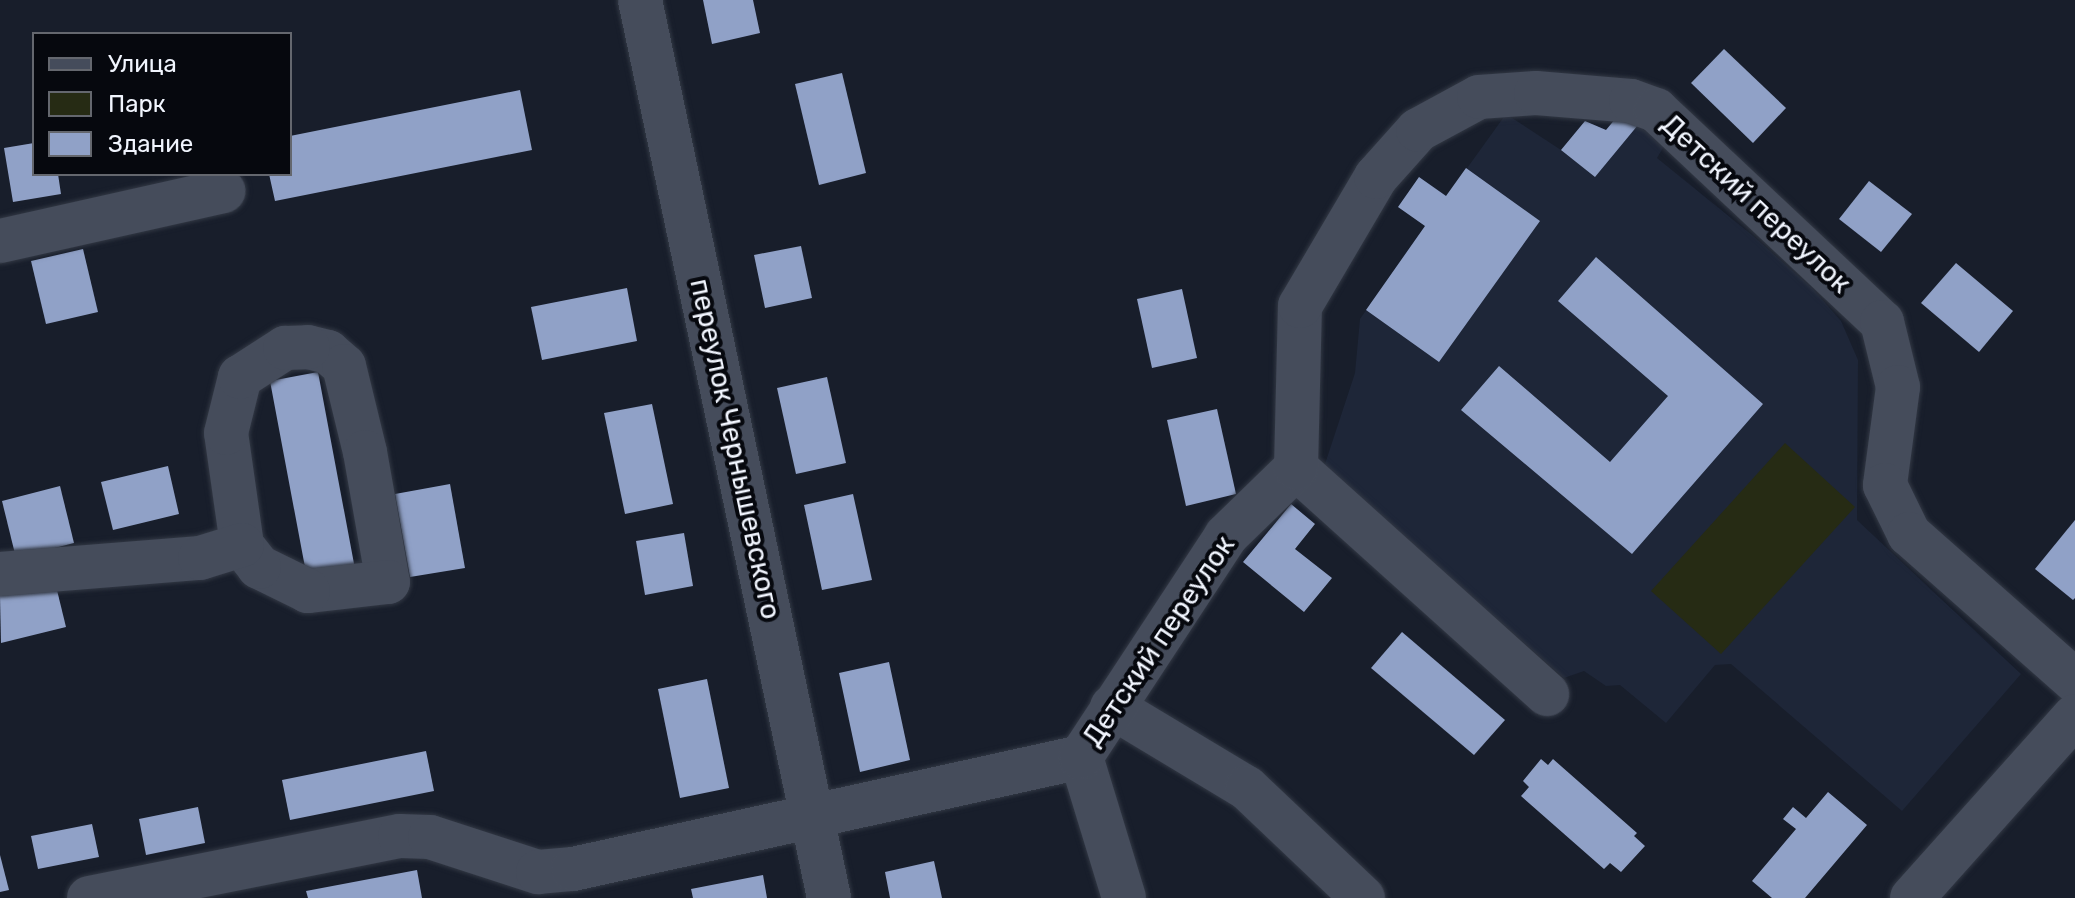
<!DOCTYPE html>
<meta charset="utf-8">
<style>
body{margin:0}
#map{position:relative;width:2075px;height:898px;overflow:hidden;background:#181e2b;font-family:Rubik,sans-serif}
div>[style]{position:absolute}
.built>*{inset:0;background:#1e2638}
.green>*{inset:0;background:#262b14}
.building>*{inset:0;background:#90a1c7}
.roads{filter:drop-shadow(0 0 2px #323844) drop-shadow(0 0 2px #323844)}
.minor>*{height:44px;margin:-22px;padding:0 22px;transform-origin:22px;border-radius:22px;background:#454c5b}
span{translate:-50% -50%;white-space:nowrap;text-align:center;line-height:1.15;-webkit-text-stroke:8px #06080e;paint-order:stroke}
.street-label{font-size:28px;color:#f1f5fe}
.legend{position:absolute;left:32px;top:32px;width:260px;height:144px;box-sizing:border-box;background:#06080e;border:2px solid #64676e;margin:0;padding:10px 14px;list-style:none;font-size:24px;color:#f1f5fe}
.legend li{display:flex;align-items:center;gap:16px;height:40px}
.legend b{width:40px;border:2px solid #64676e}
</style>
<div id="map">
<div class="built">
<div style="clip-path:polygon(1621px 112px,1664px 146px,1657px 158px,1752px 235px,1812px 288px,1841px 321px,1858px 360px,1857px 520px,2021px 674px,1902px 811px,1731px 664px,1715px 665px,1666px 723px,1620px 685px,1606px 686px,1584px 671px,1564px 678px,1324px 467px,1355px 373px,1360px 319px,1425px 226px,1398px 207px,1419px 177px,1447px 196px,1506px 114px,1561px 150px,1585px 121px,1606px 130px)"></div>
</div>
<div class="green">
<div style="clip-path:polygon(1785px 443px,1855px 507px,1721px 654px,1651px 591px)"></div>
</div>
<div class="building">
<div style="clip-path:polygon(703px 0,753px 0,760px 33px,712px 44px)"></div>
<div style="clip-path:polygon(1724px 49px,1786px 108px,1753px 143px,1691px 83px)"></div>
<div style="clip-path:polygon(842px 73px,866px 173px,819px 185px,795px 84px)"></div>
<div style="clip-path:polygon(520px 90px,532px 150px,275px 201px,269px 174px,290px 174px,290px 136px)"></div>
<div style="clip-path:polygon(1621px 112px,1638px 125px,1595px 177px,1561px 150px,1585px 121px,1606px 130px)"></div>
<div style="clip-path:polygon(34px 143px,34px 174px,58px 174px,61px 194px,13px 202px,4px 148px)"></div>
<div style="clip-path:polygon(1466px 168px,1540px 221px,1439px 362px,1366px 310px,1425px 226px,1398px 207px,1419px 177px,1446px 196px)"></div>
<div style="clip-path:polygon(1869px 181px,1912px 214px,1881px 252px,1839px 219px)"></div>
<div style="clip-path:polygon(801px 246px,812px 298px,765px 308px,754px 255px)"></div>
<div style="clip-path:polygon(83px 249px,98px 312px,46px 324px,31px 261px)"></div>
<div style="clip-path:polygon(1596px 257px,1763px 404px,1632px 554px,1461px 410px,1499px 366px,1610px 462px,1668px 396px,1558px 301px)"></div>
<div style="clip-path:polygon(1956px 263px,2013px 311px,1979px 352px,1921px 303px)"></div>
<div style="clip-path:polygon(627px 288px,637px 341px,542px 360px,531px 307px)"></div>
<div style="clip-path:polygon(1182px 289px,1197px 358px,1152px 368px,1137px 299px)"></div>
<div style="clip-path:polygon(318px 372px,355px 569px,307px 578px,270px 381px)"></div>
<div style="clip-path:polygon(827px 377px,846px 463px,796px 474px,777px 388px)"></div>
<div style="clip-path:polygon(652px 404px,673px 504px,625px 514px,604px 413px)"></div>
<div style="clip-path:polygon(1217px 409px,1236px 494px,1186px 506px,1167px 420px)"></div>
<div style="clip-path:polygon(168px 466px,179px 514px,113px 530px,101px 482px)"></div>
<div style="clip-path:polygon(450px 484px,465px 568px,410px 577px,395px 494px)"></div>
<div style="clip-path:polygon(60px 486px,74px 543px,16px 558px,2px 501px)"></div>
<div style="clip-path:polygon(853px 494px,872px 580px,822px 590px,804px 505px)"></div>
<div style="clip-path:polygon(1291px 504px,1315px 524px,1295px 549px,1332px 578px,1304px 612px,1243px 562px)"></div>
<div style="clip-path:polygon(2075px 520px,2075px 598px,2073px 600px,2035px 569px)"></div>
<div style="clip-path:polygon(684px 533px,693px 586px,645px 595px,636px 541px)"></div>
<div style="clip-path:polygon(55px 582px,66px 627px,1px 643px,0 596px)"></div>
<div style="clip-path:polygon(1402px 632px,1505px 720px,1474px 755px,1371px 668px)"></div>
<div style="clip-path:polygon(889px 662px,910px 760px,860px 772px,839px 673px)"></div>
<div style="clip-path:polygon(707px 679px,729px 788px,680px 798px,658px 689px)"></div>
<div style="clip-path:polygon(426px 751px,434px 791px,290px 820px,282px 780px)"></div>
<div style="clip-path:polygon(1541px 759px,1548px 765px,1553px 759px,1637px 833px,1634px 836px,1645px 846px,1621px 872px,1610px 863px,1604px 869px,1521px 796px,1529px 787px,1523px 781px)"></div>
<div style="clip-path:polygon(1828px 792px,1867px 825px,1805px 898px,1772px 898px,1752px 881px,1796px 829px,1783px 819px,1793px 807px,1806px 818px)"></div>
<div style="clip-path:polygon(198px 807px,205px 843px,146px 855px,139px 819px)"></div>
<div style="clip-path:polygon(92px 824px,99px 857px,38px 869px,31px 836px)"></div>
<div style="clip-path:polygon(0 855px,9px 890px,0 892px)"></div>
<div style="clip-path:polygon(934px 861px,942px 898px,890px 898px,885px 872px)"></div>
<div style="clip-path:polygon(417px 870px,422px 898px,308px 898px,306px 891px)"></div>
<div style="clip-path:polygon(763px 875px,767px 898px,693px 898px,691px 889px)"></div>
</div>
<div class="roads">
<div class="minor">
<div style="left:640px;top:0;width:918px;rotate:78.11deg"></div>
<div style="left:0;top:241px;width:229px;rotate:-12.6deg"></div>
<div style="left:308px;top:347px;width:21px;rotate:14deg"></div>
<div style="left:328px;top:352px;width:21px;rotate:41deg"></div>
<div style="left:344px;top:366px;width:89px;rotate:76.3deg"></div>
<div style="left:365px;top:452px;width:132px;rotate:80deg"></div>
<div style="left:388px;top:582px;width:81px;rotate:173.6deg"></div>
<div style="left:308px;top:591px;width:55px;rotate:-153.9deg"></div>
<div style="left:259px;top:567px;width:28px;rotate:-128deg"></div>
<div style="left:242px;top:545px;width:113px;rotate:-98.1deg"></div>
<div style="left:226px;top:433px;width:58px;rotate:-76deg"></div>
<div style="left:240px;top:377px;width:54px;rotate:-32.8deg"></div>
<div style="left:285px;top:348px;width:23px;rotate:-2deg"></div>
<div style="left:1296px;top:468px;width:338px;rotate:42deg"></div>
<div style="left:0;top:574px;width:201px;rotate:-4.6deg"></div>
<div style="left:200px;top:558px;width:44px;rotate:-17.2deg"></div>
<div style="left:1112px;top:707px;width:157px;rotate:31deg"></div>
<div style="left:1247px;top:788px;width:160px;rotate:43.5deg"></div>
<div style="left:1081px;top:757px;width:147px;rotate:73deg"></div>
<div style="left:89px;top:898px;width:317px;rotate:-11.3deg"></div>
<div style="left:400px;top:836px;width:30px;rotate:2deg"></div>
<div style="left:430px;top:837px;width:114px;rotate:18deg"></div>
<div style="left:538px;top:872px;width:35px;rotate:-5deg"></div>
<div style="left:573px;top:869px;width:520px;rotate:-12.43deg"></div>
<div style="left:1081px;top:757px;width:264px;rotate:-56.7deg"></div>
<div style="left:1226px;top:536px;width:98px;rotate:-44.2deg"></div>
<div style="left:1296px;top:468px;width:162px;rotate:-88.6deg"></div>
<div style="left:1300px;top:306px;width:150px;rotate:-59.5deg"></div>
<div style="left:1376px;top:177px;width:63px;rotate:-48.2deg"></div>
<div style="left:1418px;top:130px;width:69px;rotate:-28.4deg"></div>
<div style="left:1479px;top:97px;width:57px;rotate:-4deg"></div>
<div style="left:1536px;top:93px;width:95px;rotate:4.8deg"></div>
<div style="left:1631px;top:101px;width:27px;rotate:20deg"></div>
<div style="left:1656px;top:110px;width:310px;rotate:43.2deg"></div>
<div style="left:1882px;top:322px;width:67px;rotate:76.2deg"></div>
<div style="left:1898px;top:387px;width:99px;rotate:97.6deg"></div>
<div style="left:1885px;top:485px;width:55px;rotate:63.9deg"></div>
<div style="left:1909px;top:534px;width:222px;rotate:41.5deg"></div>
<div style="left:1912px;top:898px;width:244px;rotate:-48.2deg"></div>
</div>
</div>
<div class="street-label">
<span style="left:1756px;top:204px;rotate:43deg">Детский переулок</span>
<span style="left:735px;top:449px;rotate:78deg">переулок Чернышевского</span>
<span style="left:1159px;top:641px;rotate:-56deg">Детский переулок</span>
</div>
<ul class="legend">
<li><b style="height:10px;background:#454c5b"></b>Улица</li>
<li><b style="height:22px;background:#262b14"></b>Парк</li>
<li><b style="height:22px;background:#90a1c7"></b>Здание</li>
</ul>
</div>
